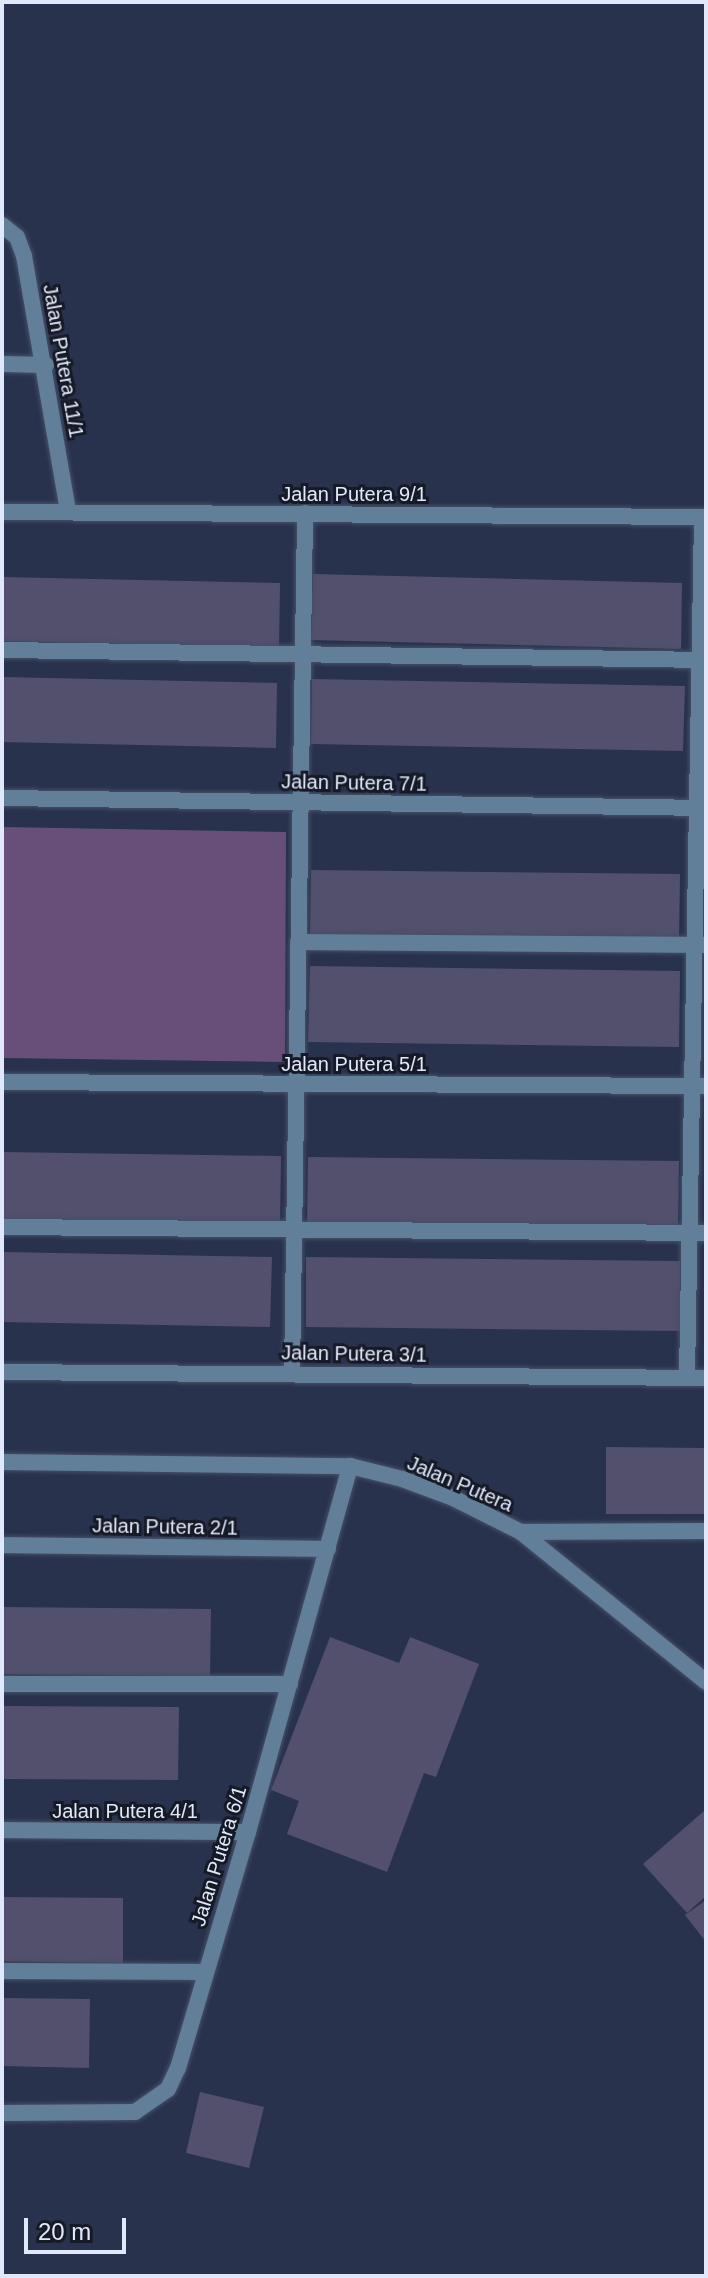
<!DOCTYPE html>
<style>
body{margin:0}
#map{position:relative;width:708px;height:2278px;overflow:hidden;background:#28324c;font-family:Helvetica,sans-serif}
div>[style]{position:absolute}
.green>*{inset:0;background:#674f7a}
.building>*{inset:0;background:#53506d}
.roads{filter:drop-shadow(0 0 2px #464f68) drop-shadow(0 0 2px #464f68)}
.lane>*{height:16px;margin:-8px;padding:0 8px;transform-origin:8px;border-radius:8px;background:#627f99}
.street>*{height:16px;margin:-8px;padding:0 8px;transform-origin:8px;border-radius:8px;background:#627f99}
span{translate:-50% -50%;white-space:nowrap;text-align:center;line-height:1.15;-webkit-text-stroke:6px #161a26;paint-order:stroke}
.street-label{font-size:20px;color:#e1e8f9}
.frame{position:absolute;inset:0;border:4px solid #e1e8f9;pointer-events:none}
.scale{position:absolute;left:24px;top:2218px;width:102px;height:36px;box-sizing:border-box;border:4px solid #e1e8f9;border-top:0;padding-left:10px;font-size:24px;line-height:28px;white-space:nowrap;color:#e1e8f9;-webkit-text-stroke:6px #161a26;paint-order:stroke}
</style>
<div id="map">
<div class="green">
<div style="clip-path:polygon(2px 827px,286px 832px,285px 1062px,2px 1058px)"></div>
</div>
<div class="building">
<div style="clip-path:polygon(313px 574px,682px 583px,681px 649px,311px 640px)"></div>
<div style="clip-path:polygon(2px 577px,280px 583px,279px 647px,2px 641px)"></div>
<div style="clip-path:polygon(2px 677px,277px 683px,276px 748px,2px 742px)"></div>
<div style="clip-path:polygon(312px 679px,685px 686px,683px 751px,311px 744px)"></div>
<div style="clip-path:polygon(311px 870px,680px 874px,679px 940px,310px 935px)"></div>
<div style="clip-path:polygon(310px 966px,680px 971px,679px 1047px,308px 1042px)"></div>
<div style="clip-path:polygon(2px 1152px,281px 1156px,280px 1226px,2px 1221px)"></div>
<div style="clip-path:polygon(308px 1157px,679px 1161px,678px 1227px,307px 1223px)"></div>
<div style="clip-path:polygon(2px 1252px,272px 1257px,270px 1327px,2px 1322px)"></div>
<div style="clip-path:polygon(306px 1257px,680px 1261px,680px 1331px,306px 1327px)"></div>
<div style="clip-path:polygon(606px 1447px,706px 1448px,706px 1514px,606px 1514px)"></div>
<div style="clip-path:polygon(2px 1607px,211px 1609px,210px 1676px,2px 1674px)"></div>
<div style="clip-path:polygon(330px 1637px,399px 1663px,410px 1637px,479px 1664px,436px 1777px,424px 1773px,387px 1872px,287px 1834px,299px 1801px,271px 1790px)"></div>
<div style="clip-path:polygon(2px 1706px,179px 1707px,178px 1780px,2px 1779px)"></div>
<div style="clip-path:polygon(704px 1811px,706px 1896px,687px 1913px,643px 1864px)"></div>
<div style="clip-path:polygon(2px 1897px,123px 1898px,123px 1963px,2px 1961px)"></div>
<div style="clip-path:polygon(706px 1900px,706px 1942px,685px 1915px)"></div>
<div style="clip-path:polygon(2px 1998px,90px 1999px,89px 2068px,2px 2066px)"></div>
<div style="clip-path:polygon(200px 2092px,264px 2107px,249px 2168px,186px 2153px)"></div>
</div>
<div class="roads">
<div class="lane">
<div style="left:2px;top:364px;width:44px;rotate:1.3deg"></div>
<div style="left:2px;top:650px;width:704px;rotate:0.81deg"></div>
<div style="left:298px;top:942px;width:408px;rotate:0.4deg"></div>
<div style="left:2px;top:1227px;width:704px;rotate:0.49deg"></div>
<div style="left:292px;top:1373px;width:860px;rotate:-89.13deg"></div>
<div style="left:687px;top:1377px;width:860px;rotate:-89deg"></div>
<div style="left:521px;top:1532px;width:185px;rotate:-0.3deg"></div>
<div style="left:2px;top:1684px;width:288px"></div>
<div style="left:2px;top:1971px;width:203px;rotate:0.3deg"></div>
</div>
<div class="street">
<div style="left:2px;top:225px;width:19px;rotate:39deg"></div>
<div style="left:17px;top:237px;width:20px;rotate:70deg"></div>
<div style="left:24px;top:256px;width:260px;rotate:80.2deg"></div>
<div style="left:2px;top:512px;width:704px;rotate:0.41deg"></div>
<div style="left:2px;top:798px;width:704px;rotate:0.81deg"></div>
<div style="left:2px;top:1082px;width:704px;rotate:0.33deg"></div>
<div style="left:2px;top:1372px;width:704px;rotate:0.49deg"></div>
<div style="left:2px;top:1462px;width:348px;rotate:0.7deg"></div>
<div style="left:350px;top:1466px;width:54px;rotate:14deg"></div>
<div style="left:402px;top:1479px;width:54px;rotate:20.4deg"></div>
<div style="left:453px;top:1498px;width:76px;rotate:26.6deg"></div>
<div style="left:521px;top:1532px;width:238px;rotate:39deg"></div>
<div style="left:2px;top:1545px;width:326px;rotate:0.7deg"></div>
<div style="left:2px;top:1830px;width:246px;rotate:0.5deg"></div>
<div style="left:2px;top:2113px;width:133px;rotate:-0.4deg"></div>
<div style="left:135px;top:2112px;width:40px;rotate:-34.9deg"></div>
<div style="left:168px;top:2089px;width:23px;rotate:-65deg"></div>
<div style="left:178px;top:2068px;width:246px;rotate:-73.5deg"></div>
<div style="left:248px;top:1832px;width:380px;rotate:-74.4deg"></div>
</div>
</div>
<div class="street-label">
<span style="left:63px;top:361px;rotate:80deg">Jalan Putera 11/1</span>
<span style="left:354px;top:494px">Jalan Putera 9/1</span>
<span style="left:354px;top:783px;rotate:1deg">Jalan Putera 7/1</span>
<span style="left:354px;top:1064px">Jalan Putera 5/1</span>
<span style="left:354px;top:1354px;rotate:1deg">Jalan Putera 3/1</span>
<span style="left:460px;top:1484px;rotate:23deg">Jalan Putera</span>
<span style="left:165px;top:1527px;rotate:1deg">Jalan Putera 2/1</span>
<span style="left:125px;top:1811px">Jalan Putera 4/1</span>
<span style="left:219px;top:1856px;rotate:-73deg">Jalan Putera 6/1</span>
</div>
<div class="frame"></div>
<div class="scale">20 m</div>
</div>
